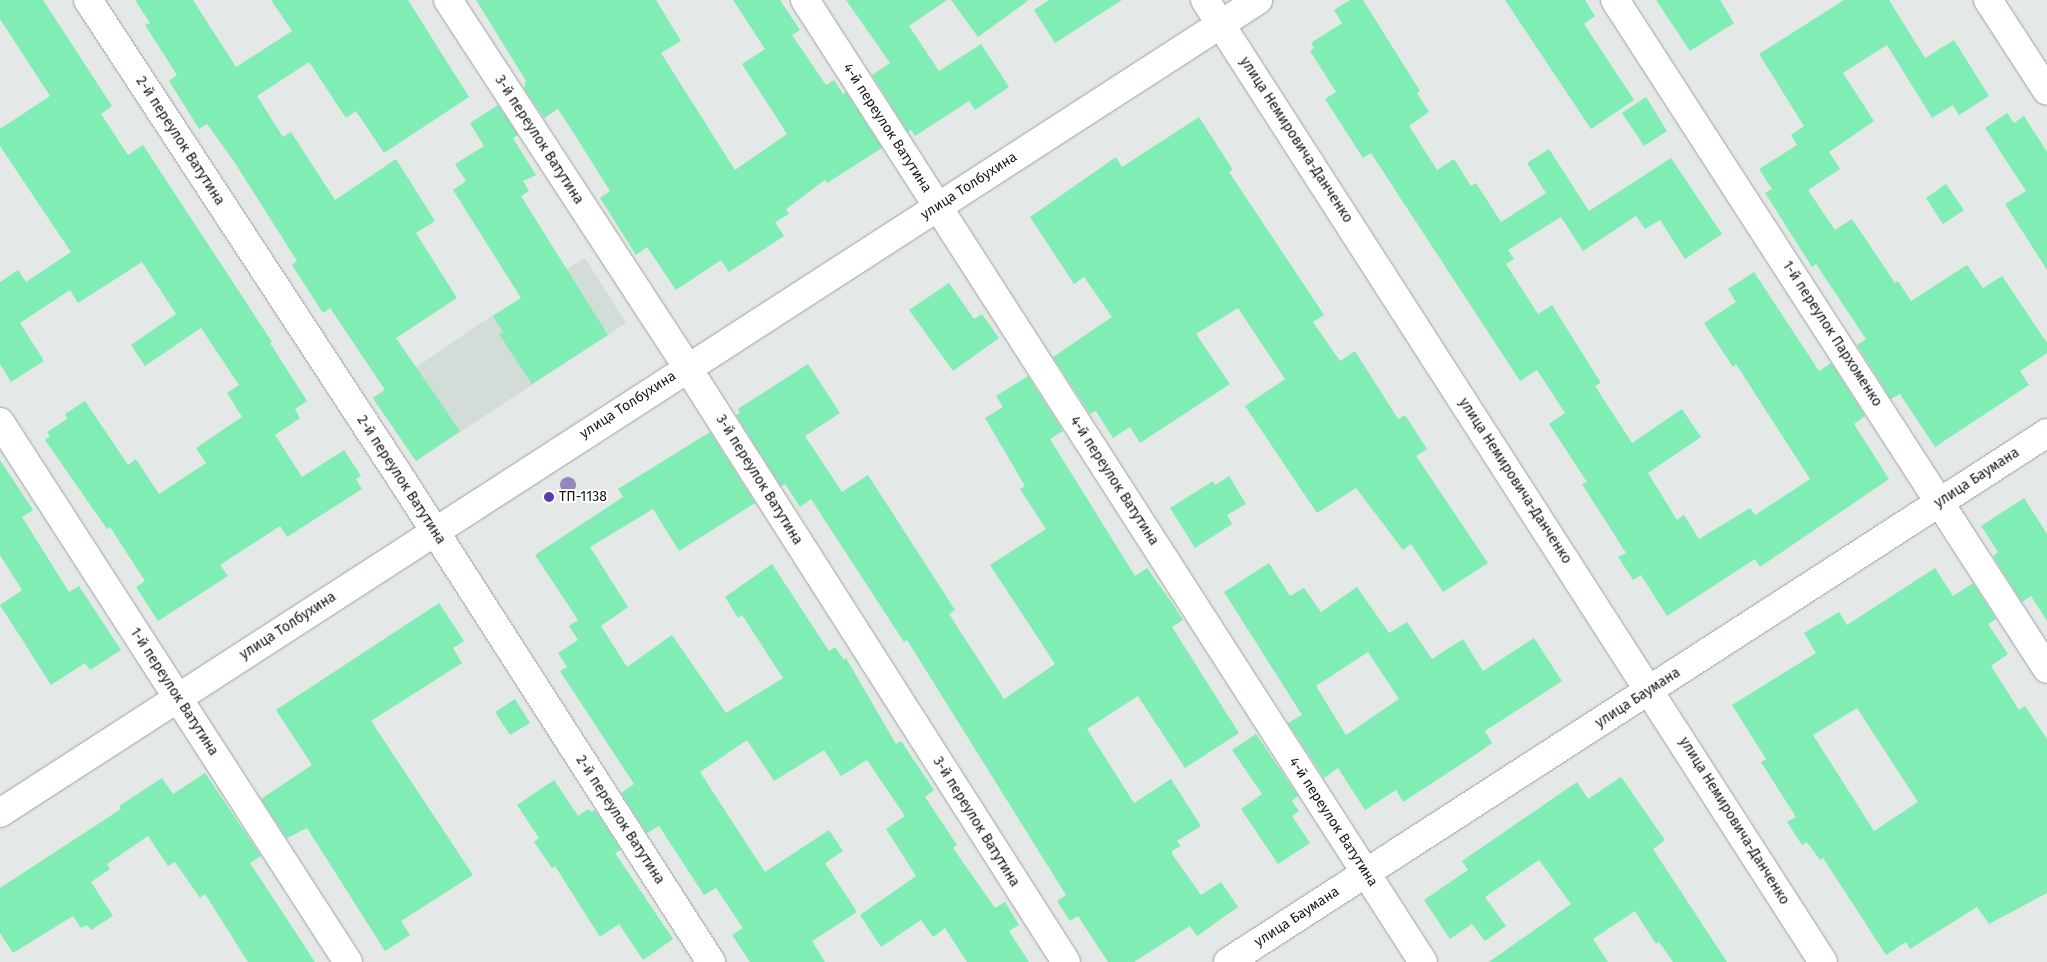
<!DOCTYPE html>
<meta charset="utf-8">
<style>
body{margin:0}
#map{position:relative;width:2047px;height:962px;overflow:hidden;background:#e4e8e6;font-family:"Fira Sans",sans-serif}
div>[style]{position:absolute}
.built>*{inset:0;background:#d2ddd7}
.building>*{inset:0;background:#80edb4}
.roads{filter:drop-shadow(0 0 1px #9da19f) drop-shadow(0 0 1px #9da19f)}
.minor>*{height:28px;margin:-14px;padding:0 14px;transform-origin:14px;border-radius:14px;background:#fff}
.trees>*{width:16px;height:16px;margin:-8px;border-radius:50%;background:#9687be}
.dots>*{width:14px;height:14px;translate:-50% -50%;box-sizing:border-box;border:2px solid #fff;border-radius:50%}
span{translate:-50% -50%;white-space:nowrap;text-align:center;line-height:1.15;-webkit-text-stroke:4px #fff;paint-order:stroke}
.street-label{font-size:14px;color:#161717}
.poi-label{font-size:14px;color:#161717}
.left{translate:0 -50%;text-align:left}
</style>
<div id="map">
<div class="built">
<div style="clip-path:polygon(585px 258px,626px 323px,416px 461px,372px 398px,479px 324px)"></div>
</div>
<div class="building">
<div style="clip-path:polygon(0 0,43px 0,112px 106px,101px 114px,128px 155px,143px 145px,272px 342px,270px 343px,307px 401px,295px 409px,300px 418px,275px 435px,302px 477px,344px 450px,361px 476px,356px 479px,362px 489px,287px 537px,280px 526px,220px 565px,228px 576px,158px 621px,136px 587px,145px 581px,110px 527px,107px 529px,45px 440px,50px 436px,47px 432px,67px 419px,65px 414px,85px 401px,128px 465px,136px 459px,159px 494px,206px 463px,196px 448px,242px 417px,227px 393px,239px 385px,201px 328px,145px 366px,131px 345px,176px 314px,142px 262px,78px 303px,70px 290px,20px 323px,44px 361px,11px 382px,0 364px,0 282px,18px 270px,26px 282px,71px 252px,0 146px,0 129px,50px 96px,0 19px)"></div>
<div style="clip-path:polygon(135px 0,193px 0,236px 67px,292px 31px,271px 0,408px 0,469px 97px,384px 153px,356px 111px,346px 118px,309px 62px,257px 96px,283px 137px,291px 132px,335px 200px,396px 159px,435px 221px,416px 233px,457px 298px,396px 338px,460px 431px,416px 461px,373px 398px,385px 390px,330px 308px,323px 313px,292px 265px,297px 261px,235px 163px,207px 124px,199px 129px,169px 81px,177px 75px,145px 25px,150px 23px)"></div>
<div style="clip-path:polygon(476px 0,656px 0,681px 41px,661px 53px,735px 170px,787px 134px,742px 64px,765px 49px,733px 0,780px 0,800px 30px,792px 35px,826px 85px,834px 80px,843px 94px,846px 92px,882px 148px,827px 183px,825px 180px,786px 209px,789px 214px,775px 222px,784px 236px,729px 272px,721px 260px,676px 290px,647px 247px,636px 255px,600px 198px,610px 191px,580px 143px,558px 109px,544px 118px,524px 88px,526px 81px)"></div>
<div style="clip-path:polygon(846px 0,947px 0,909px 26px,939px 71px,981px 44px,1009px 87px,975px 110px,969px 101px,915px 136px,911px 130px,908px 132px,872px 75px,890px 63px)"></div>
<div style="clip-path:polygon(951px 0,1029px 0,978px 37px)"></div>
<div style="clip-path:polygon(1049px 0,1122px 0,1055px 43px,1034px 10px)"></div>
<div style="clip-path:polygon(1350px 0,1363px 0,1420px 91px,1417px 93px,1429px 112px,1409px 126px,1437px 170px,1454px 159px,1471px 186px,1476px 183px,1501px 222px,1546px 193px,1527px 163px,1549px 149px,1589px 211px,1671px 158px,1722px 234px,1685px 259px,1660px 220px,1645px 229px,1636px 216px,1583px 251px,1561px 217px,1508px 250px,1514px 259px,1506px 264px,1538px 314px,1552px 305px,1601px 383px,1595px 386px,1632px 443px,1682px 409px,1701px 437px,1648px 473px,1677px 520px,1684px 515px,1699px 539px,1750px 508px,1755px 515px,1810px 479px,1736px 364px,1733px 367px,1704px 323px,1736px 302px,1728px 289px,1754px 272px,1819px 371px,1831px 363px,1865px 416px,1854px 424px,1889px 479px,1760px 567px,1755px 559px,1667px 616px,1641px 575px,1633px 580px,1618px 557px,1626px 553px,1582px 484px,1587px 482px,1549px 424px,1565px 413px,1537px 370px,1520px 381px,1371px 153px,1363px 158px,1325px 99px,1336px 92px,1310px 51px,1314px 48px,1311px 43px,1342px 23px,1334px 10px)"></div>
<div style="clip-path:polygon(1505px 0,1585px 0,1595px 16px,1584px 24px,1634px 100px,1591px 129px)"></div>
<div style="clip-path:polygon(1656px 0,1720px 0,1734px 23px,1690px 51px)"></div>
<div style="clip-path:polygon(1844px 0,1889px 0,1925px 58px,1954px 40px,1989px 96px,1959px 115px,1953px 105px,1932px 118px,1887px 45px,1843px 73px,1874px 121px,1829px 152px,1840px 169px,1808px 190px,1835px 230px,1852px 219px,1895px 283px,1898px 281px,1911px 301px,1967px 265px,1983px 288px,2002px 276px,2047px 343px,2047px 353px,2020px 371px,2029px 385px,1935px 447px,1900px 394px,1891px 399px,1857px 345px,1866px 339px,1816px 264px,1812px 267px,1765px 193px,1772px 189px,1759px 169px,1797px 145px,1791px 135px,1804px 126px,1759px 54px)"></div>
<div style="clip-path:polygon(1646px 97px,1667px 131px,1644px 146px,1622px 113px)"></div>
<div style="clip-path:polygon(498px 105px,518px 135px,513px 138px,536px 175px,523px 181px,529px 191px,521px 196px,608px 335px,532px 384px,499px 334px,503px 332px,493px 316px,521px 298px,453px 190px,466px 181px,455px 164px,484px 146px,470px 123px)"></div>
<div style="clip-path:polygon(2007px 113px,2014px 123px,2024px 116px,2047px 152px,2047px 270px,2005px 204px,2026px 191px,1985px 128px)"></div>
<div style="clip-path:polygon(1199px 117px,1233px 170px,1229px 172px,1324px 315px,1313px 322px,1340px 361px,1355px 351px,1398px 419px,1405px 415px,1427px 449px,1416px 456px,1488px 563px,1443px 592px,1411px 544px,1403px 550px,1356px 488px,1317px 513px,1245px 406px,1285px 379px,1238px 308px,1196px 334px,1230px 384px,1140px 443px,1130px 427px,1113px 438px,1096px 411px,1090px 414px,1053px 357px,1112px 317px,1084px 277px,1074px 284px,1030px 217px,1116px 157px,1122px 167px)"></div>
<div style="clip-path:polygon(1946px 184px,1964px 210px,1943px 224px,1926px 198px)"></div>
<div style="clip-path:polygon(949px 283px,974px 319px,982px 314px,999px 338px,953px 371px,909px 310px)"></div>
<div style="clip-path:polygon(808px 364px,840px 413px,805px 436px,842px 492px,868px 475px,955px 610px,949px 614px,1004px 699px,1055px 664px,990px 565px,1046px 529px,1020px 489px,1025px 486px,985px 418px,1003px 407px,996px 396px,1028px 376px,1063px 431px,1050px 439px,1135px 576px,1147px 568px,1170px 600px,1183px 620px,1172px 627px,1239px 733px,1185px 768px,1138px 696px,1087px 729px,1134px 803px,1171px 779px,1201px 826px,1177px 841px,1181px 846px,1172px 851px,1172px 854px,1201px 895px,1221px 882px,1238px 907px,1197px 936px,1190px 926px,1134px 962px,1108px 962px,1078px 916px,1070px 921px,1057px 901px,1066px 895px,907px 640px,904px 642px,811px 499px,800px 507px,785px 484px,781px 486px,736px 415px,740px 413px,738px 409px)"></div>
<div style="clip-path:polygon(710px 432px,755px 503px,679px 551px,653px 509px,590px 547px,628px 607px,601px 626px,627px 667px,672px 635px,726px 713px,783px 678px,742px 615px,738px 618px,725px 597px,772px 564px,829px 651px,835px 647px,844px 660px,846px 658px,896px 744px,901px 741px,934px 790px,925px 797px,957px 845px,953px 848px,995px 908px,1005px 902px,1019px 925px,1009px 931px,1029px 962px,967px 962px,945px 928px,933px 937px,921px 920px,881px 947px,860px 915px,916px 876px,886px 829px,905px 816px,867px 760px,841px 776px,824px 750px,774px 781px,747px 740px,700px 772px,765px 872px,829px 830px,843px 851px,825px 863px,857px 912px,812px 941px,825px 962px,750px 962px,732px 935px,743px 928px,716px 888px,704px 895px,659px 826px,647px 833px,621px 793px,634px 784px,560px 671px,567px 667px,558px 653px,578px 640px,569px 626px,578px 620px,535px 555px,623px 497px,618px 489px)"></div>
<div style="clip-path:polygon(0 460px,33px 510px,22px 517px,69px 592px,79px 586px,121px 650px,90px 670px,85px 663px,51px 685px,0 605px,22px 590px,0 555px)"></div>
<div style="clip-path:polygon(1229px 476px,1246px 504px,1227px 515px,1232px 524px,1195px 548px,1170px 508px,1213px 481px,1215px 485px)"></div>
<div style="clip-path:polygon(2024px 498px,2047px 534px,2047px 621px,2031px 596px,2022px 602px,1993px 556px,1998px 552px,1981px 526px)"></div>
<div style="clip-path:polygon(evenodd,1269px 563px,1290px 596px,1304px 588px,1321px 612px,1357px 587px,1389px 633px,1407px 622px,1432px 659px,1463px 639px,1483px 671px,1534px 638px,1562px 681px,1485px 731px,1492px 743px,1472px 757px,1403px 802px,1396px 790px,1365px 810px,1338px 768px,1324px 778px,1288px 723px,1302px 715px,1224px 592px,1269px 563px,1368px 652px,1399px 699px,1346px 735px,1316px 686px,1368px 652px)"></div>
<div style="clip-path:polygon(evenodd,1935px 568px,1953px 596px,1973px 583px,1996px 619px,1988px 624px,2008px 654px,1991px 666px,2019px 710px,2025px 706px,2047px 739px,2047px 893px,1989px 924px,1977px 907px,1910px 949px,1906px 942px,1886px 955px,1823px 858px,1820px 860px,1807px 842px,1802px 845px,1787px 822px,1796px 817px,1761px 762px,1766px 759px,1732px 705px,1816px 653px,1804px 633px,1839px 612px,1847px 625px,1935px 568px,1857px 708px,1918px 802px,1874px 831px,1813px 735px,1857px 708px)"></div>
<div style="clip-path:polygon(439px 603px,464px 641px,453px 648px,462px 663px,371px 721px,473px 875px,401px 921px,410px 935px,385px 951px,307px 828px,287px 838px,261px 799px,312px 765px,276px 710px)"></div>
<div style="clip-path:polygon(515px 699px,530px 723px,510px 735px,495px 712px)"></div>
<div style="clip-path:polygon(1256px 734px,1298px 796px,1292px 801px,1299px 811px,1292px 816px,1310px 843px,1278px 864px,1241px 809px,1262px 794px,1232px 750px)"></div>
<div style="clip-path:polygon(205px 773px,261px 856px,250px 863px,315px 962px,248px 962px,205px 894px,200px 898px,175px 862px,168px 866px,148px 836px,107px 864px,110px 869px,91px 882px,113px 916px,91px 930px,87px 925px,81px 928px,73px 916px,13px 953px,0 933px,0 888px,121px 809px,119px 806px,162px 778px,173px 794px)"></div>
<div style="clip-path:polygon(1621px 777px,1665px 840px,1653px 849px,1727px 962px,1673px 962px,1659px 942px,1656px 944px,1635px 911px,1593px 939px,1608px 962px,1489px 962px,1571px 904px,1539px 860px,1485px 897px,1506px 926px,1485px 941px,1472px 924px,1450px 939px,1424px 900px,1468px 870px,1462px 861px,1577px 782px,1588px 799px)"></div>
<div style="clip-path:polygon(554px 780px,578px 816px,588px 809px,591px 812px,595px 810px,621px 850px,615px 853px,673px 939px,643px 960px,619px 924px,600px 937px,555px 866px,552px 868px,534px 842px,539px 838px,517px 805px)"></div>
</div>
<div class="roads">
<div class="minor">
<div style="left:88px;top:0;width:577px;rotate:56.81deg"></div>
<div style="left:404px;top:483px;width:569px;rotate:57.34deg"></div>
<div style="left:448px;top:0;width:438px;rotate:56.9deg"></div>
<div style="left:687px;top:367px;width:705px;rotate:57.5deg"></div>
<div style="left:805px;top:0;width:1143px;rotate:57.28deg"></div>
<div style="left:1205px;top:0;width:1143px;rotate:57.28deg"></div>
<div style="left:1615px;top:0;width:796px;rotate:57.15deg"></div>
<div style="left:1988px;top:0;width:108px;rotate:57deg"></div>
<div style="left:0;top:422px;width:642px;rotate:57.2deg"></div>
<div style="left:0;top:813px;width:1498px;rotate:-32.87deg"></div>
<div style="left:1228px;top:962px;width:975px;rotate:-32.86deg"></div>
</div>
</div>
<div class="trees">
<div style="left:568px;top:485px"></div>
</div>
<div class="dots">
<div style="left:549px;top:497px;background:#5d37af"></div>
</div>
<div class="street-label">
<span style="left:887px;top:128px;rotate:57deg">4-й переулок Ватутина</span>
<span style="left:539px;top:140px;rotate:57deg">3-й переулок Ватутина</span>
<span style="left:1296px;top:140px;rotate:57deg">улица Немировича-Данченко</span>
<span style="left:180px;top:141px;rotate:57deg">2-й переулок Ватутина</span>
<span style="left:969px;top:186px;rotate:-33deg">улица Толбухина</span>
<span style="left:1832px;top:334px;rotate:57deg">1-й переулок Пархоменко</span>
<span style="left:628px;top:405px;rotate:-33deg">улица Толбухина</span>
<span style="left:1977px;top:478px;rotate:-33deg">улица Баумана</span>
<span style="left:401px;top:480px;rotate:57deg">2-й переулок Ватутина</span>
<span style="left:759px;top:480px;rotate:58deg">3-й переулок Ватутина</span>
<span style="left:1114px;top:481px;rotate:57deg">4-й переулок Ватутина</span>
<span style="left:1515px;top:481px;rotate:57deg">улица Немировича-Данченко</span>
<span style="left:288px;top:626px;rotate:-33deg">улица Толбухина</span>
<span style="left:174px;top:692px;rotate:57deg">1-й переулок Ватутина</span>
<span style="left:1638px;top:698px;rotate:-33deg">улица Баумана</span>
<span style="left:620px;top:820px;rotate:57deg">2-й переулок Ватутина</span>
<span style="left:1734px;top:821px;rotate:58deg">улица Немировича-Данченко</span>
<span style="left:976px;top:822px;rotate:58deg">3-й переулок Ватутина</span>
<span style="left:1333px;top:822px;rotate:57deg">4-й переулок Ватутина</span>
<span style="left:1297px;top:917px;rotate:-33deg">улица Баумана</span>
</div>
<div class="poi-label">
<span class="left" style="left:559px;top:497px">ТП-1138</span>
</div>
</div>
